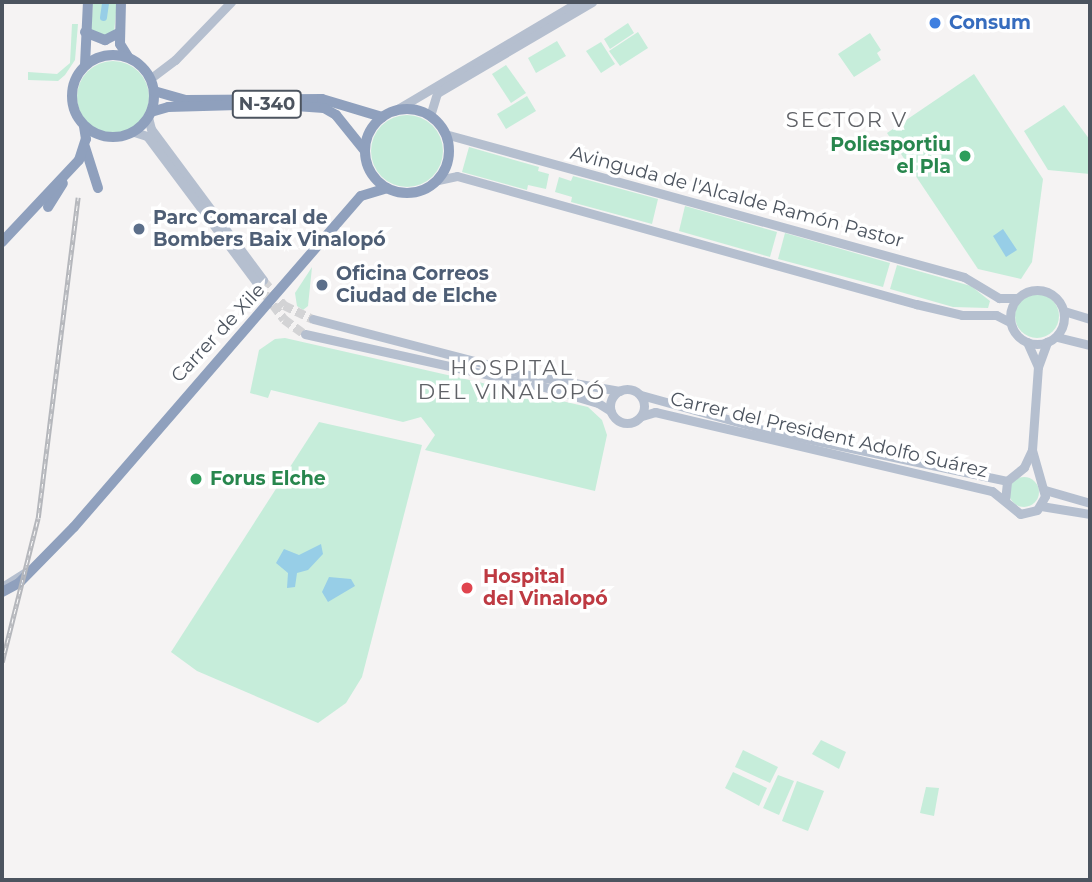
<!DOCTYPE html>
<meta charset="utf-8">
<style>
body{margin:0}
#map{position:relative;width:1092px;height:882px;overflow:hidden;background:#f5f3f3;font-family:Montserrat,sans-serif}
div>[style]{position:absolute}
.green>*{inset:0;background:#c6edda}
.round{border-radius:50%}
.water>*{inset:0;background:#97cee7}
.canal>*{height:7px;margin:-3.5px;padding:0 3.5px;transform-origin:3.5px;border-radius:3.5px;background:#97cee7}
.major-tunnel>*{height:9px;margin-top:-4.5px;transform-origin:0;background:repeating-linear-gradient(90deg,#d3d3d5 0 9px,transparent 0 13.5px)}
.major>*{height:9px;margin:-4.5px;padding:0 4.5px;transform-origin:4.5px;border-radius:4.5px;background:#b5bfcf}
.major>.ring{margin:-4.5px;padding:0;box-sizing:content-box;background:none;border:9px solid #b5bfcf;border-radius:50%}
.highway>*{height:10px;margin:-5px;padding:0 5px;transform-origin:5px;border-radius:5px;background:#8fa0bd}
.highway>.ring{margin:-5px;padding:0;box-sizing:content-box;background:none;border:10px solid #8fa0bd;border-radius:50%}
.rail>*{height:4.5px;margin-top:-2.25px;transform-origin:0;background:repeating-linear-gradient(90deg,#fff 0 5px,#b5b7bc 0 10px);box-sizing:border-box;border-block:2px solid #b5b7bc}
.dots>*{width:19px;height:19px;translate:-50% -50%;box-sizing:border-box;border:4px solid #fff;border-radius:50%}
span{translate:-50% -50%;white-space:nowrap;text-align:center;line-height:1.15;-webkit-text-stroke:7px #fff;paint-order:stroke}
.shield-label span{padding:2px 5px;background:#fff;border:2px solid;border-radius:5px;-webkit-text-stroke-width:0}
.shield-label{font-size:18px;color:#4c545f;font-weight:700}
.shop-label{font-size:19px;color:#366cbe;font-weight:700}
.left{translate:0 -50%;text-align:left}
.leisure-label{font-size:19px;color:#27864d;font-weight:700}
.right{translate:-100% -50%;text-align:right}
.street-label{font-size:19px;color:#4c545f}
.service-label{font-size:19px;color:#4e5e75;font-weight:700}
.health-label{font-size:19px;color:#be3a42;font-weight:700}
.neighbourhood-label{font-size:21px;color:#606267;letter-spacing:2px}
.frame{position:absolute;inset:0;border:4px solid #4c545f;pointer-events:none}
</style>
<div id="map">
<div class="green">
<div style="clip-path:polygon(93px 2px,117px 2px,114px 33px,108px 40px,91px 29px)"></div>
<div style="clip-path:polygon(628px 23px,634px 33px,610px 49px,604px 39px)"></div>
<div style="clip-path:polygon(72px 24px,78px 24px,75px 60px,65px 75px,58px 81px,28px 80px,28px 72px,57px 74px,70px 63px)"></div>
<div style="clip-path:polygon(638px 32px,648px 48px,620px 66px,609px 51px)"></div>
<div style="clip-path:polygon(870px 33px,881px 50px,877px 53px,881px 60px,854px 77px,838px 54px)"></div>
<div style="clip-path:polygon(557px 41px,566px 56px,536px 73px,528px 58px)"></div>
<div style="clip-path:polygon(601px 42px,615px 64px,601px 73px,586px 51px)"></div>
<div class="round" style="left:77px;top:61px;width:72px;height:72px"></div>
<div style="clip-path:polygon(506px 65px,526px 93px,511px 103px,492px 74px)"></div>
<div style="clip-path:polygon(974px 74px,1043px 179px,1032px 262px,1021px 279px,978px 269px,887px 133px)"></div>
<div style="clip-path:polygon(527px 96px,536px 111px,506px 129px,497px 114px)"></div>
<div style="clip-path:polygon(1064px 105px,1090px 140px,1090px 174px,1048px 170px,1024px 131px)"></div>
<div class="round" style="left:371px;top:115px;width:72px;height:72px"></div>
<div style="clip-path:polygon(469px 147px,539px 167px,538px 171px,549px 174px,546px 189px,528px 185px,527px 190px,462px 172px)"></div>
<div style="clip-path:polygon(573px 176px,658px 199px,652px 224px,571px 202px,572px 197px,555px 192px,559px 177px,571px 181px)"></div>
<div style="clip-path:polygon(685px 206px,777px 232px,770px 257px,679px 231px)"></div>
<div style="clip-path:polygon(785px 233px,890px 263px,883px 287px,778px 259px)"></div>
<div style="clip-path:polygon(897px 265px,971px 286px,990px 301px,988px 308px,953px 307px,890px 289px)"></div>
<div style="clip-path:polygon(312px 267px,308px 306px,303px 310px,297px 306px,295px 293px)"></div>
<div class="round" style="left:1015px;top:294px;width:44px;height:44px"></div>
<div style="clip-path:polygon(285px 338px,588px 407px,602px 420px,607px 435px,595px 491px,425px 450px,435px 435px,421px 417px,403px 422px,271px 390px,268px 398px,250px 393px,259px 350px,275px 339px)"></div>
<div style="clip-path:polygon(319px 422px,422px 445px,362px 677px,346px 703px,318px 723px,197px 671px,171px 652px)"></div>
<div class="round" style="left:1009px;top:477px;width:30px;height:30px"></div>
<div style="clip-path:polygon(821px 740px,846px 752px,839px 769px,812px 754px)"></div>
<div style="clip-path:polygon(743px 750px,778px 767px,770px 783px,735px 767px)"></div>
<div style="clip-path:polygon(733px 772px,767px 788px,759px 806px,725px 788px)"></div>
<div style="clip-path:polygon(778px 775px,794px 781px,779px 815px,763px 808px)"></div>
<div style="clip-path:polygon(797px 781px,824px 791px,808px 831px,782px 821px)"></div>
<div style="clip-path:polygon(926px 787px,939px 788px,934px 816px,920px 813px)"></div>
</div>
<div class="water">
<div style="clip-path:polygon(1003px 229px,1017px 250px,1006px 257px,993px 236px)"></div>
<div style="clip-path:polygon(321px 544px,323px 554px,308px 570px,297px 573px,295px 587px,287px 588px,288px 573px,276px 563px,284px 549px,299px 555px)"></div>
<div style="clip-path:polygon(329px 577px,351px 579px,355px 586px,328px 602px,322px 592px)"></div>
</div>
<div class="canal">
<div style="left:103px;top:17px;width:15px;rotate:-82deg"></div>
</div>
<div class="major-tunnel">
<div style="left:263px;top:280px;width:33px;rotate:50deg"></div>
<div style="left:284px;top:305px;width:32px;rotate:26deg"></div>
<div style="left:257px;top:283px;width:45px;rotate:53.1deg"></div>
<div style="left:284px;top:319px;width:26px;rotate:36deg"></div>
</div>
<div class="major">
<div style="left:151px;top:78px;width:30px;rotate:-37deg"></div>
<div style="left:175px;top:60px;width:81px;rotate:-46deg"></div>
<div style="left:394px;top:111px;width:214px;rotate:-30.6deg"></div>
<div style="left:430px;top:116px;width:24px;rotate:-73deg"></div>
<div style="left:437px;top:93px;width:180px;rotate:-30.4deg"></div>
<div style="left:148px;top:117px;width:12px;rotate:76deg"></div>
<div style="left:151px;top:129px;width:188px;rotate:53.4deg"></div>
<div style="left:134px;top:132px;width:14px;rotate:17deg"></div>
<div style="left:147px;top:136px;width:184px;rotate:53.2deg"></div>
<div style="left:445px;top:134px;width:538px;rotate:15.4deg"></div>
<div style="left:964px;top:277px;width:41px;rotate:31deg"></div>
<div style="left:999px;top:298px;width:17px"></div>
<div style="left:438px;top:180px;width:19px;rotate:-12deg"></div>
<div style="left:457px;top:176px;width:477px;rotate:15.6deg"></div>
<div style="left:916px;top:304px;width:47px;rotate:13.4deg"></div>
<div style="left:962px;top:315px;width:34px"></div>
<div style="left:996px;top:315px;width:16px;rotate:27deg"></div>
<div class="ring" style="left:1010px;top:290px;width:45px;height:45px"></div>
<div style="left:1064px;top:311px;width:27px;rotate:17deg"></div>
<div style="left:313px;top:319px;width:222px;rotate:14.6deg"></div>
<div style="left:528px;top:375px;width:93px;rotate:9.9deg"></div>
<div style="left:305px;top:334px;width:245px;rotate:12.5deg"></div>
<div style="left:544px;top:387px;width:56px;rotate:16.5deg"></div>
<div style="left:598px;top:403px;width:15px;rotate:32deg"></div>
<div style="left:1057px;top:337px;width:34px;rotate:14deg"></div>
<div style="left:1027px;top:342px;width:27px;rotate:66deg"></div>
<div class="ring" style="left:610px;top:389px;width:25px;height:25px"></div>
<div style="left:641px;top:395px;width:134px;rotate:15.6deg"></div>
<div style="left:770px;top:431px;width:242px;rotate:11.9deg"></div>
<div style="left:642px;top:416px;width:14px;rotate:-17deg"></div>
<div style="left:655px;top:412px;width:346px;rotate:13.2deg"></div>
<div style="left:992px;top:491px;width:36px;rotate:39deg"></div>
<div style="left:1020px;top:514px;width:17px;rotate:-13deg"></div>
<div style="left:1037px;top:510px;width:16px;rotate:-60deg"></div>
<div style="left:1045px;top:496px;width:48px;rotate:-105.8deg"></div>
<div style="left:1045px;top:490px;width:47px;rotate:16.1deg"></div>
<div style="left:1005px;top:501px;width:20px;rotate:-84deg"></div>
<div style="left:1007px;top:481px;width:22px;rotate:-39deg"></div>
<div style="left:1024px;top:467px;width:19px;rotate:-65deg"></div>
<div style="left:1032px;top:450px;width:83px;rotate:-85.9deg"></div>
<div style="left:1038px;top:367px;width:27px;rotate:-70deg"></div>
<div style="left:1041px;top:506px;width:50px;rotate:9.3deg"></div>
<div style="left:2px;top:587px;width:28px;rotate:-32deg"></div>
</div>
<div class="highway">
<div style="left:121px;top:2px;width:42px;rotate:91.4deg"></div>
<div style="left:120px;top:44px;width:15px;rotate:58deg"></div>
<div style="left:85px;top:32px;width:22px;rotate:22deg"></div>
<div style="left:105px;top:40px;width:16px;rotate:-27deg"></div>
<div class="ring" style="left:72px;top:55px;width:72px;height:72px"></div>
<div style="left:85px;top:65px;width:63px;rotate:-87.3deg"></div>
<div style="left:154px;top:91px;width:33px;rotate:16deg"></div>
<div style="left:186px;top:100px;width:136px;rotate:-0.4deg"></div>
<div style="left:322px;top:99px;width:63px;rotate:16.7deg"></div>
<div class="ring" style="left:365px;top:109px;width:74px;height:74px"></div>
<div style="left:151px;top:112px;width:18px;rotate:-16deg"></div>
<div style="left:168px;top:107px;width:99px;rotate:-1.7deg"></div>
<div style="left:267px;top:104px;width:57px;rotate:4deg"></div>
<div style="left:324px;top:108px;width:14px;rotate:30deg"></div>
<div style="left:336px;top:115px;width:46px;rotate:51.1deg"></div>
<div style="left:85px;top:147px;width:43px;rotate:72.4deg"></div>
<div style="left:48px;top:207px;width:28px;rotate:-58deg"></div>
<div style="left:2px;top:242px;width:112px;rotate:-46.8deg"></div>
<div style="left:79px;top:160px;width:22px;rotate:-72deg"></div>
<div style="left:86px;top:139px;width:13px;rotate:-99deg"></div>
<div style="left:2px;top:592px;width:19px;rotate:-28deg"></div>
<div style="left:19px;top:583px;width:78px;rotate:-45.5deg"></div>
<div style="left:74px;top:527px;width:438px;rotate:-49.1deg"></div>
<div style="left:361px;top:196px;width:27px;rotate:-17deg"></div>
</div>
<div class="rail">
<div style="left:2px;top:662px;width:148px;rotate:-76deg"></div>
<div style="left:38px;top:518px;width:323px;rotate:-82.9deg"></div>
</div>
<div class="dots">
<div style="left:935px;top:23px;background:#3f7fe0"></div>
<div style="left:965px;top:156px;background:#2e9e5b"></div>
<div style="left:139px;top:229px;background:#5c6f8a"></div>
<div style="left:322px;top:285px;background:#5c6f8a"></div>
<div style="left:196px;top:479px;background:#2e9e5b"></div>
<div style="left:467px;top:588px;background:#e0444e"></div>
</div>
<div class="shield-label">
<span style="left:267px;top:104px">N-340</span>
</div>
<div class="shop-label">
<span class="left" style="left:949px;top:23px">Consum</span>
</div>
<div class="leisure-label">
<span class="right" style="left:951px;top:156px">Poliesportiu<br>el Pla</span>
<span class="left" style="left:210px;top:479px">Forus Elche</span>
</div>
<div class="street-label">
<span style="left:737px;top:197px;rotate:15deg">Avinguda de l'Alcalde Ramón Pastor</span>
<span style="left:218px;top:333px;rotate:-47deg">Carrer de Xile</span>
<span style="left:829px;top:435px;rotate:13deg">Carrer del President Adolfo Suárez</span>
</div>
<div class="service-label">
<span class="left" style="left:153px;top:229px">Parc Comarcal de<br>Bombers Baix Vinalopó</span>
<span class="left" style="left:336px;top:285px">Oficina Correos<br>Ciudad de Elche</span>
</div>
<div class="health-label">
<span class="left" style="left:483px;top:588px">Hospital<br>del Vinalopó</span>
</div>
<div class="neighbourhood-label">
<span style="left:847px;top:120px">SECTOR V</span>
<span style="left:512px;top:380px">HOSPITAL<br>DEL VINALOPÓ</span>
</div>
<div class="frame"></div>
</div>
